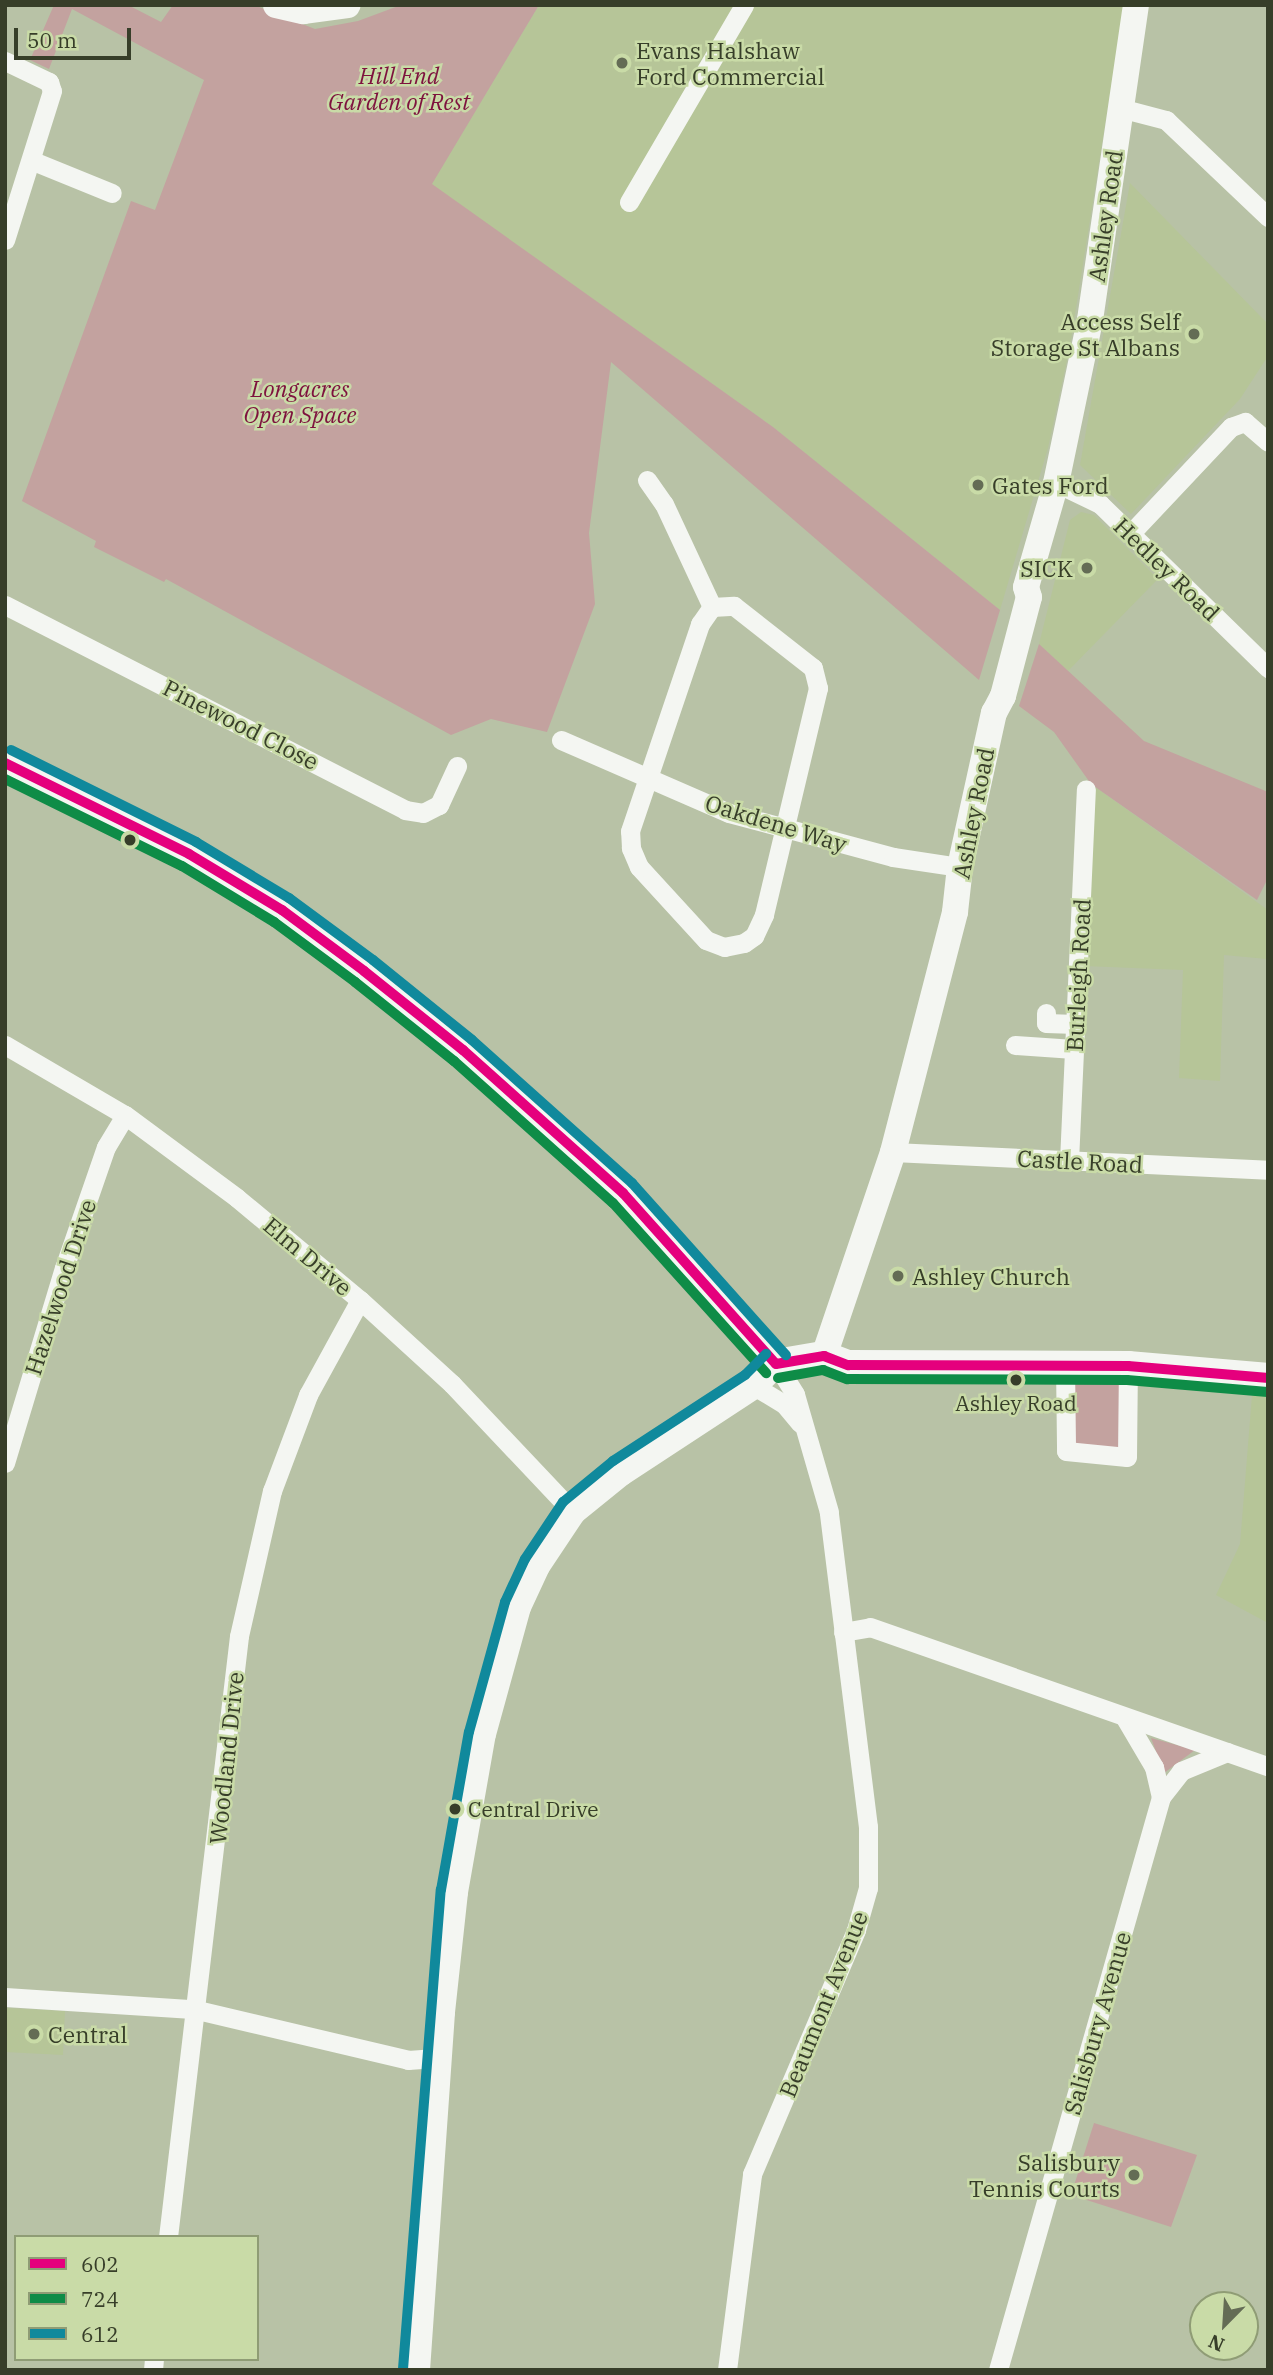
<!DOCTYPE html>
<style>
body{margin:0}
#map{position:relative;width:1273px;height:2375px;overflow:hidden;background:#b8c2a6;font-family:"IBM Plex Serif",serif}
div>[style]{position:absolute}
.built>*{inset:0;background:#b6c598}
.green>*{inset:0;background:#c3a29f}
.street>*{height:19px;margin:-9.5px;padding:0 9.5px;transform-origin:9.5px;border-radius:9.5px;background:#f4f6f2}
.secondary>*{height:26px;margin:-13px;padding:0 13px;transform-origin:13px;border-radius:13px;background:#f4f6f2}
.primary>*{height:30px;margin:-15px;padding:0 15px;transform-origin:15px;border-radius:15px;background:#f4f6f2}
.bus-1>*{height:10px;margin:-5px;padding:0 5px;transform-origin:5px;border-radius:5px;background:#e5007d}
.bus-2>*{height:10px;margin:-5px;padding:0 5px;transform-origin:5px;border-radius:5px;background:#0e8c47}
.bus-3>*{height:10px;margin:-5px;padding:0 5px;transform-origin:5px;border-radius:5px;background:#10899c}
.dots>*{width:19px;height:19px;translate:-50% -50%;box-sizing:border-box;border:4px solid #c9dba7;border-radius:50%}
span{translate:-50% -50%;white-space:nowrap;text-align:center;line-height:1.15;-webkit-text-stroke:5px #c9dba7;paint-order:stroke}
.bus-label{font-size:21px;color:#373e29}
.left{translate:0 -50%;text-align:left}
.poi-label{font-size:23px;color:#373e29}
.right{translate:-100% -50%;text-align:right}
.park-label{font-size:23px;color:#7e123e;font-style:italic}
.street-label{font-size:23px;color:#373e29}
.frame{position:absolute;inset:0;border:7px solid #373e29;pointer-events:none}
.legend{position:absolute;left:14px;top:2235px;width:245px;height:126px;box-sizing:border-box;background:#c9dba7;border:2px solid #8f9c75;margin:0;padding:9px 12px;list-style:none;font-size:21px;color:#373e29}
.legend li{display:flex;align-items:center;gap:14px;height:35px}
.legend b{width:35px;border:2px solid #8f9c75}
.north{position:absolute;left:1189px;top:2291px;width:70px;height:70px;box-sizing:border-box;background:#c9dba7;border:2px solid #8f9c75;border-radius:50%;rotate:204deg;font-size:19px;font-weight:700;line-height:28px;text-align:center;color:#373e29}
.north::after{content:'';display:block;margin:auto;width:24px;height:32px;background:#646c55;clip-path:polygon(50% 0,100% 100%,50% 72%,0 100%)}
.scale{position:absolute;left:14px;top:28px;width:117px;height:32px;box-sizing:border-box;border:4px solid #373e29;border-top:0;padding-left:9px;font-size:21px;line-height:24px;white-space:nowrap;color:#373e29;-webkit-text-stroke:5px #c9dba7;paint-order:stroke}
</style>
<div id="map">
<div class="built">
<div style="clip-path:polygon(539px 5px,1124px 5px,1070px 346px,1048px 448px,1000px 610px,773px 427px,431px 184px)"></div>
<div style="clip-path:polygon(1130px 183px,1268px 324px,1268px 356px,1240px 399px,1131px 514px,1080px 465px)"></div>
<div style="clip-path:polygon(1081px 512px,1094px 515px,1158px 579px,1068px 671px,1039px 644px,1070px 520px)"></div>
<div style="clip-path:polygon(1091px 784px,1268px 910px,1267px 959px,1224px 955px,1220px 1081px,1179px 1078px,1183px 970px,1084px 966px)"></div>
<div style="clip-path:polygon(1253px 1383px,1268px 1385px,1268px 1623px,1216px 1595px,1240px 1544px)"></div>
<div style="clip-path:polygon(5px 2008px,65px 2011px,63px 2055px,5px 2052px)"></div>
</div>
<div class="green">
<div style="clip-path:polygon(54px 5px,128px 5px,161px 22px,173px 5px,254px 5px,315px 29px,358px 21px,401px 5px,539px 5px,432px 184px,773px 427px,1000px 610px,979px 680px,611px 362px,589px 533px,595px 604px,547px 732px,491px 719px,451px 735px,166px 579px,164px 582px,94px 547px,96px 541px,22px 501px,131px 201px,155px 210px,204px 80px,72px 9px,49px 69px,30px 60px)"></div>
<div style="clip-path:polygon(1039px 644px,1144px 741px,1268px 792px,1268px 878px,1257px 900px,1091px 784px,1054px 732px,1019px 706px)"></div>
<div style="clip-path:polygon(1072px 1370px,1129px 1372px,1125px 1455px,1072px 1451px)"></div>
<div style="clip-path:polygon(1151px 1738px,1195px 1750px,1164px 1773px)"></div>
<div style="clip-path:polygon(1094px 2123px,1197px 2155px,1171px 2227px,1071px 2195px)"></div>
</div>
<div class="street">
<div style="left:5px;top:61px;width:49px;rotate:25.5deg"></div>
<div style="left:49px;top:82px;width:9px;rotate:72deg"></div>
<div style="left:52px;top:91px;width:156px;rotate:107.5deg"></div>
<div style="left:1120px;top:108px;width:48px;rotate:14.6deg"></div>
<div style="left:1166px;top:120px;width:141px;rotate:43.6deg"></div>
<div style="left:33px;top:161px;width:85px;rotate:22.1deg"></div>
<div style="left:629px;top:202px;width:228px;rotate:-59.7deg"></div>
<div style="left:647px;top:480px;width:29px;rotate:55deg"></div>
<div style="left:664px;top:504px;width:114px;rotate:65deg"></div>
<div style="left:1056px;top:483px;width:49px;rotate:25.5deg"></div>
<div style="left:1100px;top:504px;width:235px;rotate:44.3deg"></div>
<div style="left:1131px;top:533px;width:146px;rotate:-46.7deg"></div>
<div style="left:1231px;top:427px;width:15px;rotate:-20deg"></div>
<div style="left:1245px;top:422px;width:30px;rotate:41deg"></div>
<div style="left:5px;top:605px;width:449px;rotate:27.1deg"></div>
<div style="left:405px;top:810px;width:18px;rotate:9deg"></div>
<div style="left:423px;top:813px;width:18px;rotate:-27deg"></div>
<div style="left:439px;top:805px;width:43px;rotate:-65.2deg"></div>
<div style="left:734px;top:606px;width:100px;rotate:38.1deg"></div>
<div style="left:813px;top:668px;width:21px;rotate:76deg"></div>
<div style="left:818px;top:688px;width:233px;rotate:103.4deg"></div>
<div style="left:764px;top:915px;width:23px;rotate:115deg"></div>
<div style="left:754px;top:936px;width:12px;rotate:145deg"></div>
<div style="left:744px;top:943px;width:20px;rotate:169deg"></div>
<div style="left:724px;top:947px;width:19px;rotate:-159deg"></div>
<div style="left:706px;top:940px;width:99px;rotate:-132.5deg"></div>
<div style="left:639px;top:867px;width:21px;rotate:-113deg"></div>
<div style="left:631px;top:848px;width:17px;rotate:-93deg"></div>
<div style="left:630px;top:831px;width:219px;rotate:-71.3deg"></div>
<div style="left:700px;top:624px;width:21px;rotate:-55deg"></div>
<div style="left:712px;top:607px;width:22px;rotate:-3deg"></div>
<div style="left:561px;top:740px;width:183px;rotate:23.5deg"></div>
<div style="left:729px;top:813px;width:170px;rotate:15deg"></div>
<div style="left:893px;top:857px;width:68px;rotate:8.5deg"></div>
<div style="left:1046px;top:1013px;width:10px;rotate:90deg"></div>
<div style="left:1046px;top:1023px;width:30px;rotate:2deg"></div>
<div style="left:5px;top:1045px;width:139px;rotate:30.3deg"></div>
<div style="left:125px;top:1115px;width:139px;rotate:36.5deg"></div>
<div style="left:237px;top:1198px;width:160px;rotate:39.7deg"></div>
<div style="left:360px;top:1300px;width:125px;rotate:42.4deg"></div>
<div style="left:452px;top:1384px;width:176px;rotate:46.6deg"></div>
<div style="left:1015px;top:1045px;width:59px;rotate:3.9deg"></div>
<div style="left:893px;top:1152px;width:375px;rotate:2.7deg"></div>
<div style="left:1069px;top:1161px;width:372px;rotate:-87.4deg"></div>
<div style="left:1065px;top:1364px;width:87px;rotate:89.3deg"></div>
<div style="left:1066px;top:1451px;width:61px;rotate:5.6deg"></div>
<div style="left:1127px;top:1457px;width:91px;rotate:-89.4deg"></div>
<div style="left:754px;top:1386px;width:35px;rotate:31deg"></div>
<div style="left:784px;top:1404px;width:25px;rotate:50deg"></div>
<div style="left:5px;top:1463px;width:204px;rotate:-73.2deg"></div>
<div style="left:64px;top:1268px;width:128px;rotate:-70.9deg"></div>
<div style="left:106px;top:1147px;width:37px;rotate:-59deg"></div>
<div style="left:843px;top:1632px;width:27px;rotate:-10deg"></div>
<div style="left:870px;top:1627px;width:422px;rotate:19.3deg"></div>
<div style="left:1125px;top:1718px;width:57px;rotate:59.4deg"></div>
<div style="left:1154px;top:1767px;width:31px;rotate:77deg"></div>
<div style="left:5px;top:1997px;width:188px;rotate:3.7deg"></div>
<div style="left:193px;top:2009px;width:221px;rotate:13.3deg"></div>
<div style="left:408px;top:2060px;width:31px;rotate:-4deg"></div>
<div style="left:168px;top:2237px;width:605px;rotate:-83.26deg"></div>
<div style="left:239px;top:1636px;width:149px;rotate:-77.2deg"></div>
<div style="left:272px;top:1491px;width:103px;rotate:-69.4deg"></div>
<div style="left:308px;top:1395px;width:108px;rotate:-61.3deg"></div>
<div style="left:153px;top:2370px;width:11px;rotate:-85deg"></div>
<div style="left:727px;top:2370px;width:198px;rotate:-82.7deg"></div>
<div style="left:752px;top:2174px;width:265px;rotate:-66.9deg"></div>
<div style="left:856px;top:1930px;width:44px;rotate:-74.1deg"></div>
<div style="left:868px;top:1888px;width:61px;rotate:-90deg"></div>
<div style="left:868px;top:1827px;width:317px;rotate:-97.1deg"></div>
<div style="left:829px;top:1512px;width:123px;rotate:-106.1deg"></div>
<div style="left:795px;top:1394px;width:36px;rotate:-122deg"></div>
<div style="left:998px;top:2370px;width:596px;rotate:-74.12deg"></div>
<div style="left:1161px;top:1797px;width:33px;rotate:-52deg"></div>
<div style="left:1181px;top:1771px;width:50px;rotate:-22.4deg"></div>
</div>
<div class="secondary">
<div style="left:276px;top:5px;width:28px;rotate:13deg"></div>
<div style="left:303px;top:11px;width:45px;rotate:-7.6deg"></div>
<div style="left:824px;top:1356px;width:215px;rotate:-71.3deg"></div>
<div style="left:893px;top:1152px;width:248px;rotate:-75.5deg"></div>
<div style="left:955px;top:912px;width:45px;rotate:-83.7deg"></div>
<div style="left:960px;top:867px;width:158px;rotate:-77.6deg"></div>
<div style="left:994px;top:713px;width:19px;rotate:-62deg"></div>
<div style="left:1003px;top:696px;width:102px;rotate:-75.3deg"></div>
<div style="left:1029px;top:597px;width:10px;rotate:-107deg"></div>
<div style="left:1026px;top:587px;width:108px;rotate:-73.9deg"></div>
<div style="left:1056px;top:483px;width:167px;rotate:-78.2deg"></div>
<div style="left:1090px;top:320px;width:318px;rotate:-81.7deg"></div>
<div style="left:417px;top:2370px;width:359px;rotate:-86deg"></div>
<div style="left:442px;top:2012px;width:121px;rotate:-83.8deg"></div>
<div style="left:455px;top:1892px;width:160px;rotate:-80deg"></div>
<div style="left:483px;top:1734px;width:132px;rotate:-74.6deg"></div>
<div style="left:518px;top:1607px;width:45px;rotate:-65.1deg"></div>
<div style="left:537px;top:1566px;width:65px;rotate:-56.3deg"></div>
<div style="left:573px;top:1512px;width:62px;rotate:-39.1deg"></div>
<div style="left:621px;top:1473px;width:159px;rotate:-33.2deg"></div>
<div style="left:754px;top:1386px;width:31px;rotate:-45deg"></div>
</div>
<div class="primary">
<div style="left:5px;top:763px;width:205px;rotate:26.3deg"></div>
<div style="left:189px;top:854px;width:109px;rotate:31.1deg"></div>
<div style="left:282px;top:910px;width:102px;rotate:36.6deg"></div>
<div style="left:364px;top:971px;width:127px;rotate:38.6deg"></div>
<div style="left:463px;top:1050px;width:215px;rotate:41.8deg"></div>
<div style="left:623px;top:1193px;width:229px;rotate:48.2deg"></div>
<div style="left:776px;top:1364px;width:49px;rotate:-9.5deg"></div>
<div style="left:824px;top:1356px;width:26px;rotate:21deg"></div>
<div style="left:848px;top:1365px;width:280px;rotate:0.2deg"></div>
<div style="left:1128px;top:1366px;width:141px;rotate:4.9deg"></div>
</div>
<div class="bus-1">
<div style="left:5px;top:763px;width:205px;rotate:26.3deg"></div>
<div style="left:189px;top:854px;width:109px;rotate:31.1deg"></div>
<div style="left:282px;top:910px;width:102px;rotate:36.6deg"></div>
<div style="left:364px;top:971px;width:127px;rotate:38.6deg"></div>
<div style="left:463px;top:1050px;width:215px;rotate:41.8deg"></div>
<div style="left:623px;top:1193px;width:229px;rotate:48.2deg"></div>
<div style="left:776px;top:1364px;width:49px;rotate:-9.5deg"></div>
<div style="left:824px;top:1356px;width:26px;rotate:21deg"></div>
<div style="left:848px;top:1365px;width:280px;rotate:0.2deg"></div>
<div style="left:1128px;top:1366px;width:141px;rotate:4.9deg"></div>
</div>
<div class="bus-2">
<div style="left:5px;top:779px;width:197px;rotate:26.2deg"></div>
<div style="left:182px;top:866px;width:108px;rotate:31.3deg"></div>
<div style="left:274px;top:922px;width:101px;rotate:36.5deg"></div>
<div style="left:355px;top:982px;width:127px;rotate:38.6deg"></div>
<div style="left:454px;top:1061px;width:213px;rotate:41.8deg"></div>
<div style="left:613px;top:1203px;width:229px;rotate:48deg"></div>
<div style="left:778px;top:1378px;width:46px;rotate:-10.1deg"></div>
<div style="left:823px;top:1370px;width:26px;rotate:21deg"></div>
<div style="left:847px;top:1379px;width:280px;rotate:0.2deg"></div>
<div style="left:1127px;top:1380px;width:141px;rotate:4.9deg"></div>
</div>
<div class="bus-3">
<div style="left:11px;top:750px;width:207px;rotate:26.4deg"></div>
<div style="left:196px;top:842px;width:109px;rotate:31.1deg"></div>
<div style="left:289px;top:898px;width:104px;rotate:36.4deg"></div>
<div style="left:373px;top:960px;width:127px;rotate:38.9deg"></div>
<div style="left:472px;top:1040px;width:215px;rotate:41.8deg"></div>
<div style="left:632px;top:1183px;width:231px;rotate:48.2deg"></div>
<div style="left:403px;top:2369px;width:481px;rotate:-85.5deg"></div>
<div style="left:441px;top:1890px;width:160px;rotate:-80deg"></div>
<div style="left:469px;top:1732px;width:135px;rotate:-74.5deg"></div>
<div style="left:505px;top:1602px;width:47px;rotate:-65.1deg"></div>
<div style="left:525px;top:1559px;width:69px;rotate:-56.3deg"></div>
<div style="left:563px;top:1502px;width:65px;rotate:-39.4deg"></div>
<div style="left:613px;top:1461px;width:158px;rotate:-33.1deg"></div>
<div style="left:745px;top:1375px;width:30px;rotate:-45deg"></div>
</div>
<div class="dots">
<div style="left:622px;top:63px;background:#646c55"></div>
<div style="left:1194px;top:334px;background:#646c55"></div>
<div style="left:978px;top:485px;background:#646c55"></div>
<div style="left:1087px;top:568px;background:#646c55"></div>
<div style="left:130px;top:840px;background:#373e29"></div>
<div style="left:898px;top:1276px;background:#646c55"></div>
<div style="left:1016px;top:1380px;background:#373e29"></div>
<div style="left:455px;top:1809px;background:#373e29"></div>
<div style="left:34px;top:2034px;background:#646c55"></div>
<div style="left:1134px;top:2175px;background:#646c55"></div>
</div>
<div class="bus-label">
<span style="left:1016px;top:1403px">Ashley Road</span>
<span class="left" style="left:468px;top:1809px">Central Drive</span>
</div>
<div class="poi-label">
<span class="left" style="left:636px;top:63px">Evans Halshaw<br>Ford Commercial</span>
<span class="right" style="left:1180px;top:334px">Access Self<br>Storage St Albans</span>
<span class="left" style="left:992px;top:485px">Gates Ford</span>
<span class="right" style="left:1073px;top:568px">SICK</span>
<span class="left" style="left:912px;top:1276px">Ashley Church</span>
<span class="left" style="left:48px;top:2034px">Central</span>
<span class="right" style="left:1120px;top:2175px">Salisbury<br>Tennis Courts</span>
</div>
<div class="park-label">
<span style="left:399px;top:88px">Hill End<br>Garden of Rest</span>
<span style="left:300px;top:401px">Longacres<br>Open Space</span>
</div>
<div class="street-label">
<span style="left:1105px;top:216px;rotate:-82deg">Ashley Road</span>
<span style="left:1167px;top:569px;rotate:44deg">Hedley Road</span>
<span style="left:241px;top:724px;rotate:27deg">Pinewood Close</span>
<span style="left:973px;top:813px;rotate:-79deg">Ashley Road</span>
<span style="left:776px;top:823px;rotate:17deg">Oakdene Way</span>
<span style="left:1078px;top:975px;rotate:-87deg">Burleigh Road</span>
<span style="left:1080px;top:1161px;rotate:3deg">Castle Road</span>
<span style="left:308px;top:1256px;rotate:40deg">Elm Drive</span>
<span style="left:60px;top:1287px;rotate:-72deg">Hazelwood Drive</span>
<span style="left:226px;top:1758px;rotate:-84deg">Woodland Drive</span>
<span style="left:823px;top:2004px;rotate:-68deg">Beaumont Avenue</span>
<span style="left:1097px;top:2023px;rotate:-74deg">Salisbury Avenue</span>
</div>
<div class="frame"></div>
<ul class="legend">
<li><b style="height:9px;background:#e5007d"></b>602</li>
<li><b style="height:9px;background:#0e8c47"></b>724</li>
<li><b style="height:9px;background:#10899c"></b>612</li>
</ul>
<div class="north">N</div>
<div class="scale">50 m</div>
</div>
